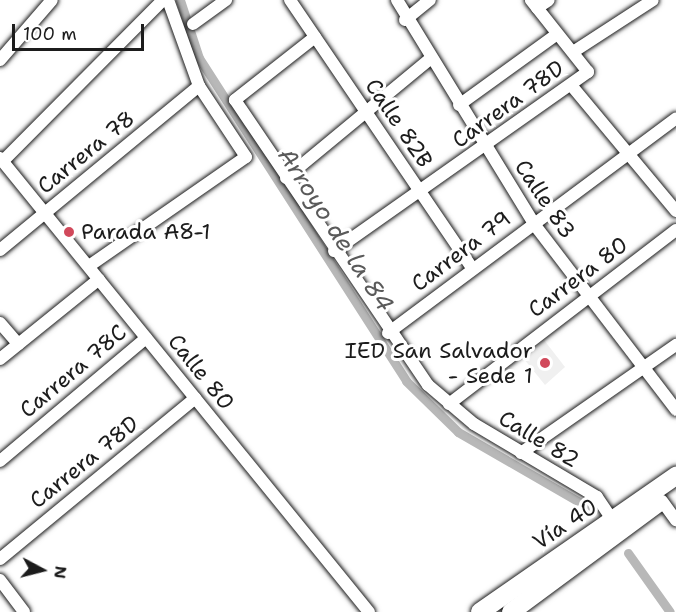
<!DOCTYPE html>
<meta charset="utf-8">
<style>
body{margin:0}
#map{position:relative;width:676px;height:612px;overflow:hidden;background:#fff;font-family:"Shantell Sans",sans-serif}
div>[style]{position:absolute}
.built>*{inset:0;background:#f0f0f0}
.canal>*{height:9px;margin:-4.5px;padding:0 4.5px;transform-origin:4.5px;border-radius:4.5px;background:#b8b8b8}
.roads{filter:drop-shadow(0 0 2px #1c1c1c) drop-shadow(0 0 2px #1c1c1c)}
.minor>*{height:12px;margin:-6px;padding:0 6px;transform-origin:6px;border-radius:6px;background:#fff}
.highway>*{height:18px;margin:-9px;padding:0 9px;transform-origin:9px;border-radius:9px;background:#fff}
.dots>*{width:16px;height:16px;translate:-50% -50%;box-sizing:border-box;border:3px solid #fff;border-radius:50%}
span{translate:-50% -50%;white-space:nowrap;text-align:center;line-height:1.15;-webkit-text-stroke:6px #fff;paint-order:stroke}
.street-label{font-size:22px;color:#1c1c1c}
.poi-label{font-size:22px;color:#1c1c1c}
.left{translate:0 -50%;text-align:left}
.right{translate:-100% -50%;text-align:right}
.water-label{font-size:24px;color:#5a5a5a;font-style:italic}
.north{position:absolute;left:12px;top:540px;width:60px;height:60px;-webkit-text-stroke:4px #fff;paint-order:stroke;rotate:97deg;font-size:16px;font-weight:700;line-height:24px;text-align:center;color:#1c1c1c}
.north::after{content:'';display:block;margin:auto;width:21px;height:27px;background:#1c1c1c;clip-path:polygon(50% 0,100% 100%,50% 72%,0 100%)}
.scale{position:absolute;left:12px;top:24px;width:132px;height:27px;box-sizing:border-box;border:3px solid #1c1c1c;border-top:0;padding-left:8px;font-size:18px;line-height:21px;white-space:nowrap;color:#1c1c1c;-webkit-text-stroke:4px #fff;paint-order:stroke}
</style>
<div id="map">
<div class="built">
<div style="clip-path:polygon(544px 340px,565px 367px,545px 385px,524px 359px)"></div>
</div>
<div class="canal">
<div style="left:180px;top:0;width:61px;rotate:71.9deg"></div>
<div style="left:199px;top:58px;width:384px;rotate:57.3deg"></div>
<div style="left:406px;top:381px;width:73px;rotate:44.4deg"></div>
<div style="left:458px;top:432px;width:150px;rotate:30deg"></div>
<div style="left:628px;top:553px;width:72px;rotate:54.6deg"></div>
</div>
<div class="roads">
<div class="minor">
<div style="left:290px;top:0;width:325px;rotate:55.8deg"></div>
<div style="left:397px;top:0;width:263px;rotate:58.5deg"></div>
<div style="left:534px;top:224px;width:234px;rotate:52.6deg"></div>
<div style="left:537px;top:8px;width:14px;rotate:-34deg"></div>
<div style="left:405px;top:20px;width:32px;rotate:-39deg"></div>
<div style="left:193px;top:24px;width:41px;rotate:-36deg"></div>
<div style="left:315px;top:37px;width:102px;rotate:141.8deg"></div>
<div style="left:235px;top:100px;width:344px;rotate:55.9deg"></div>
<div style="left:428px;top:385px;width:60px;rotate:40.3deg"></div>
<div style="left:474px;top:424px;width:143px;rotate:30.7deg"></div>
<div style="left:597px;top:497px;width:29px;rotate:56deg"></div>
<div style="left:573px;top:52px;width:95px;rotate:-33deg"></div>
<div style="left:0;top:60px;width:79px;rotate:-49.1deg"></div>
<div style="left:571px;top:85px;width:164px;rotate:50.2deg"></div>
<div style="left:459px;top:105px;width:121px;rotate:-35.9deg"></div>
<div style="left:0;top:158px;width:585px;rotate:50.9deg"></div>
<div style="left:3px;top:161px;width:227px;rotate:-45.2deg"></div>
<div style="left:286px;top:178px;width:187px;rotate:-39.6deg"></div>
<div style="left:0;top:250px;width:258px;rotate:-39.5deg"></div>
<div style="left:334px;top:251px;width:311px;rotate:-35.2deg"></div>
<div style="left:588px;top:72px;width:92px;rotate:-128.4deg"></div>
<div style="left:89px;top:266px;width:191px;rotate:-34.8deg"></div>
<div style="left:246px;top:157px;width:85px;rotate:-123.5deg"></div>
<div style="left:199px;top:86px;width:91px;rotate:-109.8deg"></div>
<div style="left:0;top:323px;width:28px;rotate:49deg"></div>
<div style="left:388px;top:333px;width:359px;rotate:-36.7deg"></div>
<div style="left:0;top:359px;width:127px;rotate:-38.9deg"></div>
<div style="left:449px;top:404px;width:286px;rotate:-37.5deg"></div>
<div style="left:521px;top:453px;width:189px;rotate:-34.9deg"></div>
<div style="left:0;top:461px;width:191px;rotate:-40.1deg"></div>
<div style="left:662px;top:501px;width:24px;rotate:54deg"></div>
<div style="left:0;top:559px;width:253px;rotate:-39.5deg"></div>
<div style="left:0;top:580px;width:40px;rotate:53deg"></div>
</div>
<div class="highway">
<div style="left:480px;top:612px;width:239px;rotate:-34.8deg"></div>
<div style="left:511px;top:612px;width:182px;rotate:-36.5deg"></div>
</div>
</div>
<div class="dots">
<div style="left:69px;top:232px;background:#d1495b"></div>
<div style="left:545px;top:363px;background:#d1495b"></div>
</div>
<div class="street-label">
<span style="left:508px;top:104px;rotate:-36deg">Carrera 78D</span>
<span style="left:399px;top:123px;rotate:56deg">Calle 82B</span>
<span style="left:86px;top:152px;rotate:-39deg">Carrera 78</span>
<span style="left:545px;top:199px;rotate:56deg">Calle 83</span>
<span style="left:461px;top:251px;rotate:-37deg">Carrera 79</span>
<span style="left:578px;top:277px;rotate:-37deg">Carrera 80</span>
<span style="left:73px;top:371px;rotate:-40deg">Carrera 78C</span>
<span style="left:201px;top:372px;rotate:51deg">Calle 80</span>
<span style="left:539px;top:439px;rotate:31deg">Calle 82</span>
<span style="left:84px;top:462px;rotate:-39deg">Carrera 78D</span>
<span style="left:565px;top:524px;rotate:-34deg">Vía 40</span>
</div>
<div class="poi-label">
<span class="left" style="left:81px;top:232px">Parada A8-1</span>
<span class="right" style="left:533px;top:363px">IED San Salvador<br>- Sede 1</span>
</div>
<div class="water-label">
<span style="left:335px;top:230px;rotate:57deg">Arroyo de la 84</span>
</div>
<div class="north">N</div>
<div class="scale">100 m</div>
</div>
